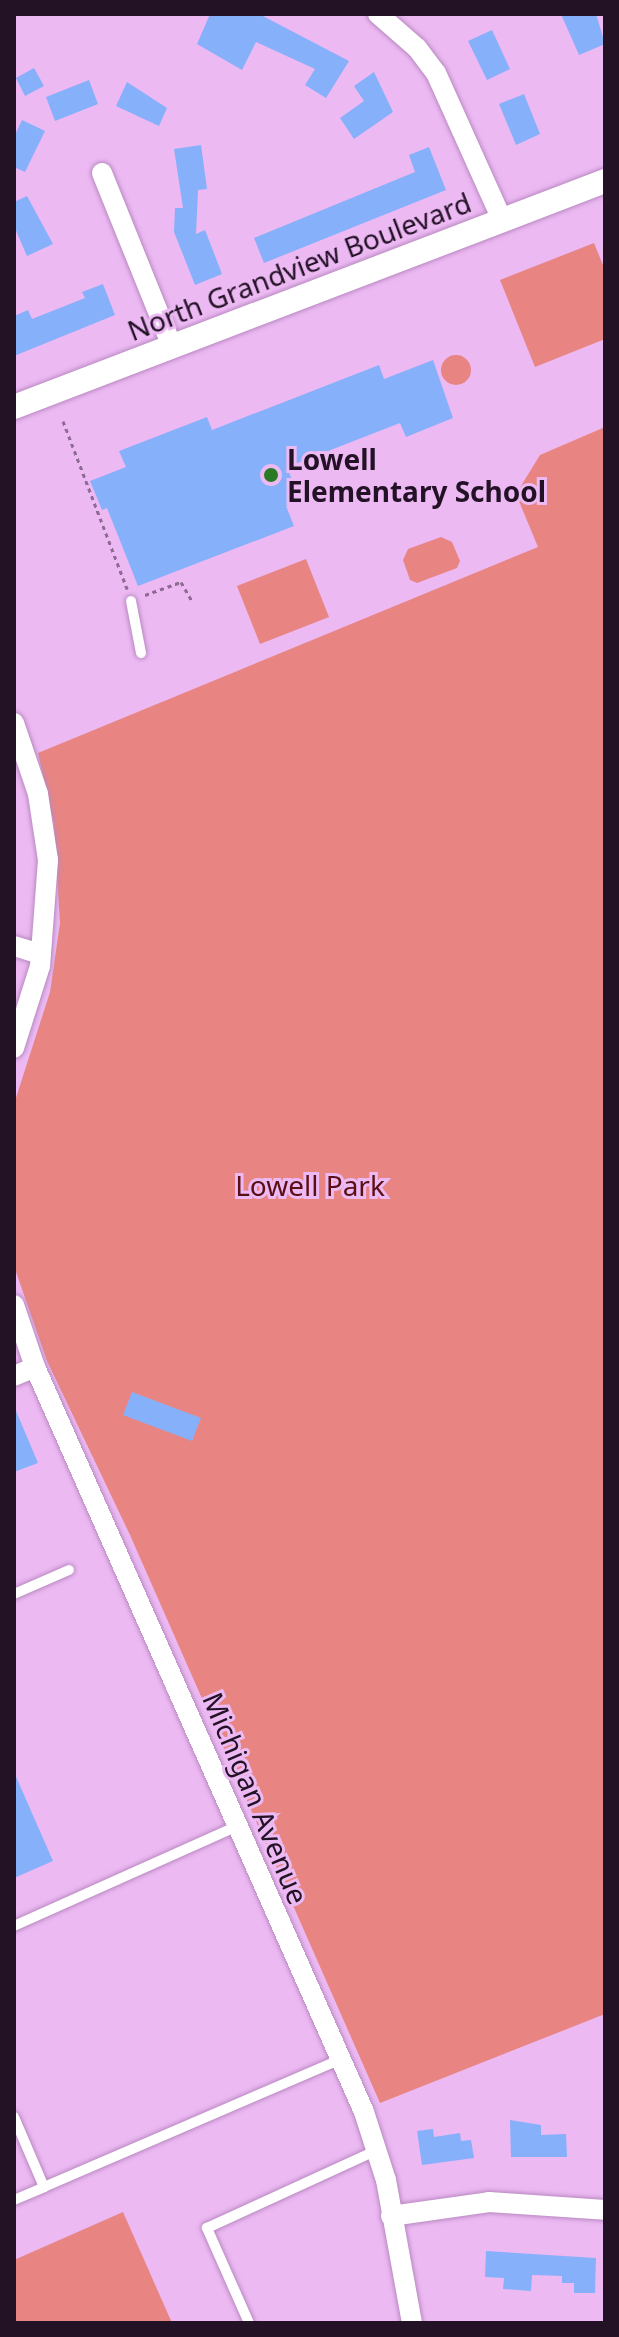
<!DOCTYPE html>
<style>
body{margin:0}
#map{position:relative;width:619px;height:2337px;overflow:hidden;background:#ecb9f3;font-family:"Noto Sans",sans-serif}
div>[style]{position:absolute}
.green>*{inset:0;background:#e88583}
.round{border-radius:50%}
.building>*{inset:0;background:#87b0fb}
.path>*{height:3px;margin-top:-1.5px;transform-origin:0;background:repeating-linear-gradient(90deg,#8e6b93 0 4px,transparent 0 8px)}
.roads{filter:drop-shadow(0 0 2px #b989c0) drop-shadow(0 0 2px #b989c0)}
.service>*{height:10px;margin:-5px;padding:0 5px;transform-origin:5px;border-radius:5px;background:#fff}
.minor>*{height:20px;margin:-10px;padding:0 10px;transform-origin:10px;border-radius:10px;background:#fff}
.tertiary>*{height:24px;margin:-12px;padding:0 12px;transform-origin:12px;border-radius:12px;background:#fff}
.dots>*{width:22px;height:22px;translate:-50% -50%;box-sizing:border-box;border:4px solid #ecb9f3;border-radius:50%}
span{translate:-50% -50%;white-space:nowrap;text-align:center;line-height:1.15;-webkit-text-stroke:6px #ecb9f3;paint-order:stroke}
.street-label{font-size:28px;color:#231126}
.poi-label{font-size:28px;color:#231126;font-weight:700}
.left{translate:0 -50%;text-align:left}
.park-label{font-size:28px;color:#5a0f15}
.frame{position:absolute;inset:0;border:16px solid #231126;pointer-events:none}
</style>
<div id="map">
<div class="green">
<div style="clip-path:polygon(594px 243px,605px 270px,605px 339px,535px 367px,500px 280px)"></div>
<div class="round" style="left:441px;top:355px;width:30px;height:30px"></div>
<div style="clip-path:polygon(605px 427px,605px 2014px,380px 2103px,130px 1535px,47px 1361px,15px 1269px,14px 1104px,50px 992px,60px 923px,54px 825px,38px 753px,538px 547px,516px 494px,540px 455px)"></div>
<div style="clip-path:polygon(441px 537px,452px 542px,460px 561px,457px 568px,417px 583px,410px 580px,403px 560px,408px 549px)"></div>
<div style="clip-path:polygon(306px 559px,329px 617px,260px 644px,237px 586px)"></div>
<div style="clip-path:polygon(123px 2212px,172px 2323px,14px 2323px,14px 2260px)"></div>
</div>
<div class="building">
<div style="clip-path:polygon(210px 14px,259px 14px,349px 61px,326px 98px,305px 85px,315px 69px,256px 42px,242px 70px,197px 44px)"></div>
<div style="clip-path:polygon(561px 14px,596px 14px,605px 44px,579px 55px)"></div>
<div style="clip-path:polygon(492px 30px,510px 69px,487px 80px,468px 41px)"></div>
<div style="clip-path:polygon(34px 68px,44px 86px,25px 96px,16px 78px)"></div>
<div style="clip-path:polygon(374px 72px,393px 112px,354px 139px,340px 118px,364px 101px,354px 86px)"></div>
<div style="clip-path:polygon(89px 80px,98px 104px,55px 121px,46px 97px)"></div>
<div style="clip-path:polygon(127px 82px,167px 108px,159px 126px,116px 106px)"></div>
<div style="clip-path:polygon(524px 94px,540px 134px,516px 145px,499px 104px)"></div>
<div style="clip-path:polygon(22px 120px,45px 131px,25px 172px,14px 167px,14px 137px)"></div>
<div style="clip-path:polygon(201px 145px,207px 189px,198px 190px,196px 234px,205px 230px,222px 274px,195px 285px,174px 232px,175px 208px,183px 208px,174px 149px)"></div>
<div style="clip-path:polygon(429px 147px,446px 190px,264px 263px,254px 238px,415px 172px,409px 155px)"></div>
<div style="clip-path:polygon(27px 196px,53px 244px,27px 256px,14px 226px,14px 202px)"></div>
<div style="clip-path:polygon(103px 284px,115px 315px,14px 356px,14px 316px,28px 310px,32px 319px,85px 298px,82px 292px)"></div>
<div style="clip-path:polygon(433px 360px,453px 418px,406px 437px,400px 423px,287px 467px,300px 501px,286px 506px,294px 526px,138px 586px,107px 508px,102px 510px,90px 481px,126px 467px,119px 451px,207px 417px,212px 430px,379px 365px,384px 379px)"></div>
<div style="clip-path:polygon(132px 1392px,201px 1418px,192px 1441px,123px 1415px)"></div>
<div style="clip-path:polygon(14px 1406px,38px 1463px,14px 1472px)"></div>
<div style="clip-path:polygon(14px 1772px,53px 1861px,14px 1878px)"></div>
<div style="clip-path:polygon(510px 2120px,541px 2125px,541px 2135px,566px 2134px,567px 2157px,511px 2157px)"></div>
<div style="clip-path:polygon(433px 2129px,434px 2137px,460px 2133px,461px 2141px,471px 2140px,474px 2158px,422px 2165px,417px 2131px)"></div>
<div style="clip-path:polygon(486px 2251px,596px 2258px,595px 2293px,574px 2293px,574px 2283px,562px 2283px,562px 2276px,532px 2275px,531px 2291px,503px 2289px,504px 2278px,485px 2277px)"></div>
</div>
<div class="path">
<div style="left:63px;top:421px;width:180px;rotate:69.1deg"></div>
<div style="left:145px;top:595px;width:38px;rotate:-20deg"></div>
<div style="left:181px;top:582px;width:24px;rotate:60deg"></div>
</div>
<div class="roads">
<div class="service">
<div style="left:131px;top:601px;width:53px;rotate:79.1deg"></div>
<div style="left:14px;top:1594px;width:60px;rotate:-23.6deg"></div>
<div style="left:14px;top:1926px;width:245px;rotate:-24.1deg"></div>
<div style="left:14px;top:2117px;width:76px;rotate:66.8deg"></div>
<div style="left:44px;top:2187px;width:323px;rotate:-23.3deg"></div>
<div style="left:14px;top:2200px;width:33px;rotate:-23deg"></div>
<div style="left:249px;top:2323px;width:104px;rotate:-113.9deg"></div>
<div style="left:207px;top:2228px;width:187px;rotate:-24.6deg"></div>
</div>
<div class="minor">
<div style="left:378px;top:14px;width:52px;rotate:41.1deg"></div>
<div style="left:417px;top:48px;width:31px;rotate:53deg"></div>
<div style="left:436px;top:73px;width:161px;rotate:65.8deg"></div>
<div style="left:102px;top:173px;width:187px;rotate:68deg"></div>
<div style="left:14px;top:723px;width:75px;rotate:71.3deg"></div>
<div style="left:38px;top:794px;width:67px;rotate:81.4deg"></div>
<div style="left:48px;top:860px;width:106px;rotate:94.3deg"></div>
<div style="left:40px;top:966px;width:86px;rotate:107.6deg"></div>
<div style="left:14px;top:946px;width:28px;rotate:17deg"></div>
<div style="left:14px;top:1305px;width:65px;rotate:71.3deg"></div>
<div style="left:35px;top:1367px;width:814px;rotate:66.17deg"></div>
<div style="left:364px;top:2112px;width:71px;rotate:72.1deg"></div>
<div style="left:386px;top:2180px;width:145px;rotate:79.7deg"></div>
<div style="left:14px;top:1376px;width:23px;rotate:-23deg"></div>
<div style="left:391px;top:2216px;width:99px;rotate:-8.1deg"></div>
<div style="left:489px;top:2202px;width:116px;rotate:3.9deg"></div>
</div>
<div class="tertiary">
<div style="left:14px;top:407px;width:633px;rotate:-20.93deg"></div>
</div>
</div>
<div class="dots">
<div style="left:271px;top:475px;background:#2a7a24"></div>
</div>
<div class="street-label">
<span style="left:299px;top:266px;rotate:-21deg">North Grandview Boulevard</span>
<span style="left:256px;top:1798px;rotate:67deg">Michigan Avenue</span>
</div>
<div class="poi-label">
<span class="left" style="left:287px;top:475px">Lowell<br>Elementary School</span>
</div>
<div class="park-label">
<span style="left:310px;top:1185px">Lowell Park</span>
</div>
<div class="frame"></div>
</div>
